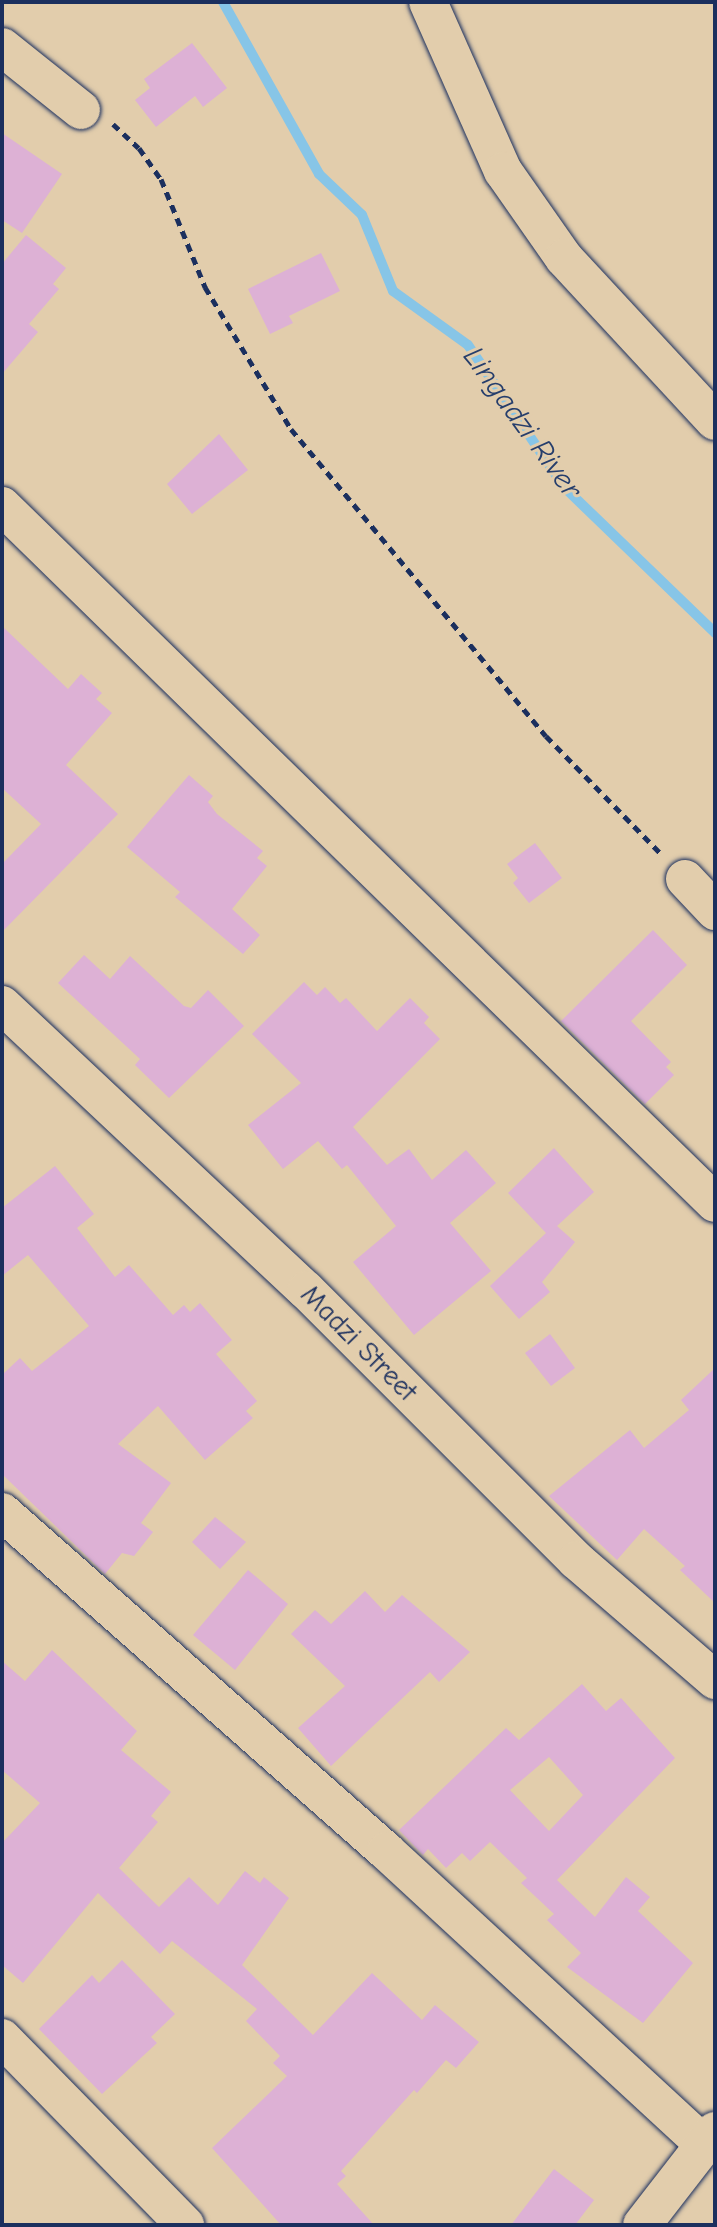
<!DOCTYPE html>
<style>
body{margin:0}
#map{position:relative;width:717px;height:2227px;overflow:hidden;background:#e2cdac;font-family:"Comic Neue",sans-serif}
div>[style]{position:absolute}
.stream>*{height:10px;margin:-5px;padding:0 5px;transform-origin:5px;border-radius:5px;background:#87c5e7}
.building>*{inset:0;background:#ddb1d5}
.path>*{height:5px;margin-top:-2.5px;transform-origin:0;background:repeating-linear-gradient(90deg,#1b2f5e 0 8px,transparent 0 14px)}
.roads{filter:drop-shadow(0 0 2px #1b2f5e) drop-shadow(0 0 2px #1b2f5e)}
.minor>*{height:38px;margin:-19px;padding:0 19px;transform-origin:19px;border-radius:19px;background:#e2cdac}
span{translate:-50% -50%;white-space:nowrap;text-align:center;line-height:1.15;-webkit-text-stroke:6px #e2cdac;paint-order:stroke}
.street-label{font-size:28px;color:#1b2f5e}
.water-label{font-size:30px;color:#263e6c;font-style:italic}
.frame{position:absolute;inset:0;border:4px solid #1b2f5e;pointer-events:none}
</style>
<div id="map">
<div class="stream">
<div style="left:223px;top:2px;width:197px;rotate:60.8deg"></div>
<div style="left:319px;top:174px;width:59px;rotate:43.6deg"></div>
<div style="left:362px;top:215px;width:82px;rotate:67.8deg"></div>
<div style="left:393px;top:291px;width:92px;rotate:35.8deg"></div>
<div style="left:468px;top:345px;width:173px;rotate:55.9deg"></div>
<div style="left:565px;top:488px;width:209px;rotate:44deg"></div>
</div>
<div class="building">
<div style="clip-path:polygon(192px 43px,227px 88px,203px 107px,195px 96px,156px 127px,135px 100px,150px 88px,144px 79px)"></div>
<div style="clip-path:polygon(2px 133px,62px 174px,22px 233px,2px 220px)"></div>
<div style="clip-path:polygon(26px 235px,66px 268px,53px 284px,59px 289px,29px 324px,38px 332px,2px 374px,2px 264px)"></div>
<div style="clip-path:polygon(321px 253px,340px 291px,289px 316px,293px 323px,270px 334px,248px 289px)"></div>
<div style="clip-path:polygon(219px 434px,248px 470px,192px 514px,167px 484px)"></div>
<div style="clip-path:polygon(2px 626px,68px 689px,81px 674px,102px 693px,96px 699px,112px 713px,66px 765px,118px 814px,2px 932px,2px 864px,41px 824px,2px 788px)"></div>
<div style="clip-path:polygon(189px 775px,213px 796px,208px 802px,217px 814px,263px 851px,257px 858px,267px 866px,232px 909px,260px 935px,243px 954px,175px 897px,180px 892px,127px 847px)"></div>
<div style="clip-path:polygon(535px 843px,562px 878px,529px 903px,513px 883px,518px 878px,507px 864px)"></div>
<div style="clip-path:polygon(653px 930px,687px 965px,631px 1021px,671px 1062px,666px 1067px,674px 1075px,645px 1104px,561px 1021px)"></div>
<div style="clip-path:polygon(84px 955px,110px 979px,130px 956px,184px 1006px,191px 1008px,208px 990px,244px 1026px,169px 1098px,135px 1065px,140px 1059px,58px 983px)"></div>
<div style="clip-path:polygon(304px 982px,317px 995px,325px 987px,340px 1003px,346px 998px,377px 1031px,410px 998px,429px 1017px,424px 1023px,440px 1039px,353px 1127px,387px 1165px,409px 1149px,432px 1180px,466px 1150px,496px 1183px,450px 1223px,491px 1271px,414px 1335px,353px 1262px,396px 1226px,347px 1165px,342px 1169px,318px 1141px,283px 1169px,248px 1125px,301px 1083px,252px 1034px)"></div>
<div style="clip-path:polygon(554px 1148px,594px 1192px,557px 1226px,575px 1242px,542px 1282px,550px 1292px,519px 1319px,490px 1286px,546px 1233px,508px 1193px)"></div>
<div style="clip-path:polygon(55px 1166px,94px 1214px,77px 1228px,115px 1277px,129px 1265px,173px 1315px,184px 1305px,190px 1312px,200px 1303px,232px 1340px,216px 1354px,257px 1401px,246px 1411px,253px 1418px,205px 1460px,158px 1406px,118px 1444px,171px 1483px,141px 1523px,153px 1532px,134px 1556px,122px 1553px,105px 1574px,2px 1474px,2px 1375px,20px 1358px,32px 1371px,89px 1326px,28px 1255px,2px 1276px,2px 1208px)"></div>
<div style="clip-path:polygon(550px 1334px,575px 1368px,551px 1386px,525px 1353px)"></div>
<div style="clip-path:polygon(715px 1368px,715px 1603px,680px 1570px,685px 1566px,644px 1529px,617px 1560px,549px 1496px,630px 1430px,644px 1448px,689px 1410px,681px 1400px)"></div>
<div style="clip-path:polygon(215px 1517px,246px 1542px,220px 1569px,192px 1542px)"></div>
<div style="clip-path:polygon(248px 1570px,288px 1604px,235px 1670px,193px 1635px)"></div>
<div style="clip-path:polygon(365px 1591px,385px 1612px,402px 1595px,470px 1652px,439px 1682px,430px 1672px,331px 1766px,298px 1728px,345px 1686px,291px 1634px,315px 1610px,331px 1624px)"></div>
<div style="clip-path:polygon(52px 1650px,137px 1731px,121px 1750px,171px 1792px,151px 1816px,158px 1822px,119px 1868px,159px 1907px,189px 1877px,218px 1905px,245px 1871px,260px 1883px,264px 1877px,289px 1898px,242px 1965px,313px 2035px,372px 1973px,422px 2020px,435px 2005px,479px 2042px,456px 2068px,446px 2060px,417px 2093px,414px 2090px,341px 2171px,346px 2176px,337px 2184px,374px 2225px,281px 2225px,212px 2148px,287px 2076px,273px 2063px,280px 2056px,246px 2021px,257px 2009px,172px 1941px,160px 1954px,98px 1893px,23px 1983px,2px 1965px,2px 1843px,40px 1803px,2px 1770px,2px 1661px,25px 1681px)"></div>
<div style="clip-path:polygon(evenodd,582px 1684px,606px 1711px,621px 1698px,675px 1758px,557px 1880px,595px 1917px,626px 1877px,650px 1897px,638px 1911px,693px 1963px,643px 2023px,567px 1967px,581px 1953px,547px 1920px,554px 1914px,521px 1883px,527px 1878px,490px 1842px,470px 1861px,462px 1853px,446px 1868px,428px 1849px,423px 1855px,399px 1830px,506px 1728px,519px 1740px,582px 1684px,549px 1757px,583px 1795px,549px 1831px,510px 1790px,549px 1757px)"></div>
<div style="clip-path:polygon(122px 1960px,175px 2014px,151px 2037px,157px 2043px,102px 2094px,39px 2029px,92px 1975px,99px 1983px)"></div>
<div style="clip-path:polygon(554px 2169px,594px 2200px,575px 2225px,511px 2225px)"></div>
</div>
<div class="path">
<div style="left:113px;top:124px;width:35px;rotate:43deg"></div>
<div style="left:139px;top:148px;width:38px;rotate:55deg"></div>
<div style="left:161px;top:179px;width:117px;rotate:67.8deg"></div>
<div style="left:205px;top:287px;width:166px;rotate:58.8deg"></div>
<div style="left:291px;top:429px;width:399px;rotate:50.3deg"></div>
<div style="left:546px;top:736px;width:166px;rotate:45.7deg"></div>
</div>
<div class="roads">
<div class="minor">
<div style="left:428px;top:2px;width:185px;rotate:66.1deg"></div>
<div style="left:503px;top:171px;width:106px;rotate:55deg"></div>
<div style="left:564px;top:258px;width:222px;rotate:47.2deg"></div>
<div style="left:2px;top:47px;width:101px;rotate:38.6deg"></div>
<div style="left:2px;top:506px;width:997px;rotate:44.35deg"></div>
<div style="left:685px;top:879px;width:44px;rotate:46.8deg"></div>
<div style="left:2px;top:1005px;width:417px;rotate:43.2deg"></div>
<div style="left:306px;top:1290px;width:382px;rotate:45deg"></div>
<div style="left:576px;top:1560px;width:184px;rotate:40.8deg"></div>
<div style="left:2px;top:1512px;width:512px;rotate:41.44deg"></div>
<div style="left:386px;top:1851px;width:432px;rotate:42.7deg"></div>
<div style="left:2px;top:2038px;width:262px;rotate:45.6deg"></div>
<div style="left:642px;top:2225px;width:119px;rotate:-52.2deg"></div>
</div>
</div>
<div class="street-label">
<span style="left:359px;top:1343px;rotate:45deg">Madzi Street</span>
</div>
<div class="water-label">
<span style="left:522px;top:423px;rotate:54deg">Lingadzi River</span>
</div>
<div class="frame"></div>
</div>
